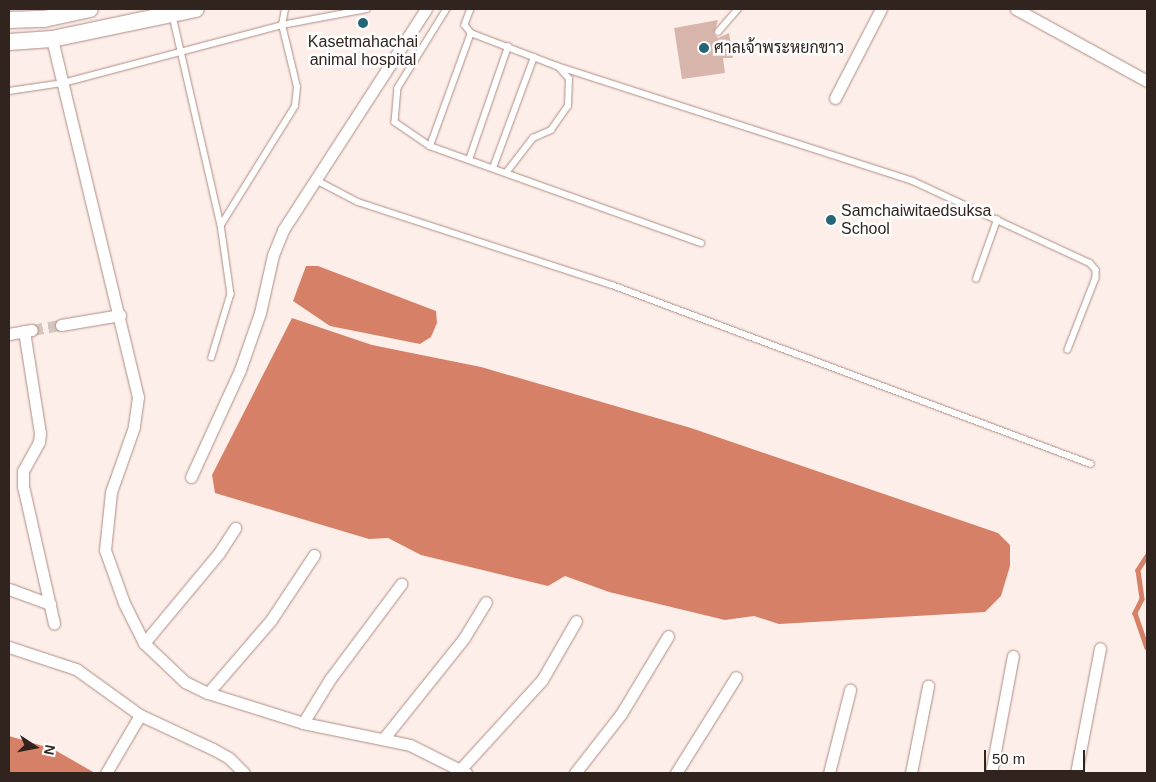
<!DOCTYPE html>
<meta charset="utf-8">
<style>
body{margin:0}
#map{position:relative;width:1156px;height:782px;overflow:hidden;background:#fdeee9;font-family:Arial,Sarabun,sans-serif}
div>[style]{position:absolute}
.water>*{inset:0;background:#d68167}
.stream>*{height:4.5px;margin:-2.25px;padding:0 2.25px;transform-origin:2.25px;border-radius:2.25px;background:#d68167}
.building>*{inset:0;background:#d8b5ab}
.street-tunnel>*{height:11px;margin-top:-5.5px;transform-origin:0;background:repeating-linear-gradient(90deg,#d4c6c1 0 11px,transparent 0 16.5px)}
.roads{filter:drop-shadow(0 0 1px #ae8d83) drop-shadow(0 0 1px #ae8d83)}
.lane>*{height:5.5px;margin:-2.75px;padding:0 2.75px;transform-origin:2.75px;border-radius:2.75px;background:#fff}
.street>*{height:11px;margin:-5.5px;padding:0 5.5px;transform-origin:5.5px;border-radius:5.5px;background:#fff}
.secondary>*{height:16px;margin:-8px;padding:0 8px;transform-origin:8px;border-radius:8px;background:#fff}
.dots>*{width:14px;height:14px;translate:-50% -50%;box-sizing:border-box;border:2px solid #fff;border-radius:50%}
span{translate:-50% -50%;white-space:nowrap;text-align:center;line-height:1.15;-webkit-text-stroke:5px #fff;paint-order:stroke}
.poi-label{font-size:16px;color:#31241f}
.left{translate:0 -50%;text-align:left}
.frame{position:absolute;inset:0;border:10px solid #31241f;pointer-events:none}
.north{position:absolute;left:10px;top:722px;width:50px;height:50px;-webkit-text-stroke:4px #fff;paint-order:stroke;rotate:101deg;font-size:14px;font-weight:700;line-height:20px;text-align:center;color:#31241f}
.north::after{content:'';display:block;margin:auto;width:18px;height:22px;background:#31241f;clip-path:polygon(50% 0,100% 100%,50% 72%,0 100%)}
.scale{position:absolute;left:984px;top:750px;width:101px;height:22px;box-sizing:border-box;border:2px solid #31241f;border-top:0;padding-left:6px;font-size:15px;line-height:18px;white-space:nowrap;color:#31241f;-webkit-text-stroke:4px #fff;paint-order:stroke}
</style>
<div id="map">
<div class="water">
<div style="clip-path:polygon(306px 266px,318px 266px,436px 311px,437px 323px,431px 337px,420px 344px,330px 326px,293px 301px)"></div>
<div style="clip-path:polygon(292px 318px,372px 345px,481px 367px,691px 428px,998px 533px,1010px 545px,1010px 566px,1001px 596px,985px 612px,779px 624px,754px 616px,725px 620px,609px 592px,565px 576px,548px 586px,421px 555px,388px 538px,369px 539px,215px 493px,212px 475px)"></div>
<div style="clip-path:polygon(9px 736px,53px 749px,95px 773px,9px 773px)"></div>
</div>
<div class="stream">
<div style="left:1147px;top:556px;width:17px;rotate:123deg"></div>
<div style="left:1138px;top:570px;width:29px;rotate:82deg"></div>
<div style="left:1142px;top:599px;width:16px;rotate:117deg"></div>
<div style="left:1135px;top:613px;width:36px;rotate:71deg"></div>
</div>
<div class="building">
<div style="clip-path:polygon(718px 20px,714px 34px,718px 38px,729px 33px,733px 58px,723px 58px,725px 73px,682px 79px,674px 28px)"></div>
</div>
<div class="street-tunnel">
<div style="left:32px;top:330px;width:29px;rotate:-10deg"></div>
</div>
<div class="roads">
<div class="lane">
<div style="left:447px;top:9px;width:93px;rotate:121.8deg"></div>
<div style="left:398px;top:88px;width:34px;rotate:95deg"></div>
<div style="left:395px;top:122px;width:42px;rotate:34.4deg"></div>
<div style="left:430px;top:146px;width:288px;rotate:19.7deg"></div>
<div style="left:471px;top:9px;width:17px;rotate:111deg"></div>
<div style="left:465px;top:25px;width:10px;rotate:53deg"></div>
<div style="left:471px;top:33px;width:92px;rotate:21deg"></div>
<div style="left:557px;top:66px;width:374px;rotate:17.9deg"></div>
<div style="left:913px;top:181px;width:195px;rotate:24.9deg"></div>
<div style="left:1090px;top:263px;width:9px;rotate:49deg"></div>
<div style="left:1096px;top:270px;width:8px;rotate:90deg"></div>
<div style="left:1096px;top:278px;width:77px;rotate:111.3deg"></div>
<div style="left:173px;top:16px;width:214px;rotate:77.1deg"></div>
<div style="left:221px;top:225px;width:70px;rotate:81.8deg"></div>
<div style="left:231px;top:294px;width:66px;rotate:106.8deg"></div>
<div style="left:718px;top:32px;width:30px;rotate:-49deg"></div>
<div style="left:9px;top:91px;width:55px;rotate:-8.4deg"></div>
<div style="left:63px;top:83px;width:227px;rotate:-14.8deg"></div>
<div style="left:282px;top:25px;width:86px;rotate:-10.7deg"></div>
<div style="left:430px;top:146px;width:120px;rotate:-70.1deg"></div>
<div style="left:469px;top:160px;width:120px;rotate:-71deg"></div>
<div style="left:493px;top:168px;width:118px;rotate:-69.7deg"></div>
<div style="left:506px;top:173px;width:44px;rotate:-52.4deg"></div>
<div style="left:533px;top:138px;width:20px;rotate:-24deg"></div>
<div style="left:551px;top:130px;width:29px;rotate:-55deg"></div>
<div style="left:568px;top:106px;width:27px;rotate:-88deg"></div>
<div style="left:569px;top:79px;width:15px;rotate:-132deg"></div>
<div style="left:318px;top:181px;width:45px;rotate:27.7deg"></div>
<div style="left:358px;top:202px;width:267px;rotate:18.1deg"></div>
<div style="left:612px;top:285px;width:511px;rotate:20.49deg"></div>
<div style="left:221px;top:225px;width:140px;rotate:-58.1deg"></div>
<div style="left:295px;top:106px;width:19px;rotate:-84deg"></div>
<div style="left:297px;top:87px;width:64px;rotate:-103.6deg"></div>
<div style="left:282px;top:25px;width:16px;rotate:-79deg"></div>
<div style="left:976px;top:279px;width:63px;rotate:-70.4deg"></div>
</div>
<div class="street">
<div style="left:1016px;top:9px;width:149px;rotate:28.8deg"></div>
<div style="left:52px;top:39px;width:368px;rotate:76.5deg"></div>
<div style="left:138px;top:397px;width:30px;rotate:98deg"></div>
<div style="left:134px;top:427px;width:69px;rotate:109.5deg"></div>
<div style="left:111px;top:492px;width:58px;rotate:95.9deg"></div>
<div style="left:105px;top:550px;width:56px;rotate:70.3deg"></div>
<div style="left:124px;top:603px;width:45px;rotate:63.4deg"></div>
<div style="left:144px;top:643px;width:57px;rotate:43.6deg"></div>
<div style="left:185px;top:682px;width:25px;rotate:26deg"></div>
<div style="left:208px;top:693px;width:100px;rotate:17.5deg"></div>
<div style="left:303px;top:723px;width:109px;rotate:11.6deg"></div>
<div style="left:410px;top:745px;width:63px;rotate:26.6deg"></div>
<div style="left:835px;top:98px;width:100px;rotate:-62.7deg"></div>
<div style="left:61px;top:325px;width:60px;rotate:-9.6deg"></div>
<div style="left:24px;top:331px;width:103px;rotate:81.1deg"></div>
<div style="left:40px;top:433px;width:9px;rotate:96deg"></div>
<div style="left:39px;top:442px;width:33px;rotate:119deg"></div>
<div style="left:23px;top:471px;width:15px;rotate:90deg"></div>
<div style="left:23px;top:486px;width:141px;rotate:77.3deg"></div>
<div style="left:9px;top:334px;width:23px;rotate:-10deg"></div>
<div style="left:191px;top:477px;width:118px;rotate:-65.4deg"></div>
<div style="left:240px;top:370px;width:60px;rotate:-70.7deg"></div>
<div style="left:260px;top:313px;width:59px;rotate:-77.4deg"></div>
<div style="left:273px;top:255px;width:27px;rotate:-68deg"></div>
<div style="left:283px;top:230px;width:263px;rotate:-57.1deg"></div>
<div style="left:9px;top:589px;width:44px;rotate:20.1deg"></div>
<div style="left:144px;top:643px;width:117px;rotate:-50.2deg"></div>
<div style="left:219px;top:553px;width:30px;rotate:-57deg"></div>
<div style="left:9px;top:647px;width:71px;rotate:18.2deg"></div>
<div style="left:76px;top:669px;width:79px;rotate:35.7deg"></div>
<div style="left:140px;top:715px;width:81px;rotate:25deg"></div>
<div style="left:213px;top:749px;width:18px;rotate:29deg"></div>
<div style="left:229px;top:758px;width:21px;rotate:45deg"></div>
<div style="left:208px;top:693px;width:96px;rotate:-49.2deg"></div>
<div style="left:271px;top:620px;width:78px;rotate:-56.5deg"></div>
<div style="left:303px;top:723px;width:52px;rotate:-58.5deg"></div>
<div style="left:330px;top:679px;width:119px;rotate:-53.2deg"></div>
<div style="left:384px;top:738px;width:128px;rotate:-51.3deg"></div>
<div style="left:464px;top:638px;width:42px;rotate:-58.6deg"></div>
<div style="left:106px;top:773px;width:67px;rotate:-59.6deg"></div>
<div style="left:457px;top:773px;width:126px;rotate:-47.6deg"></div>
<div style="left:542px;top:680px;width:68px;rotate:-60deg"></div>
<div style="left:575px;top:773px;width:75px;rotate:-52.1deg"></div>
<div style="left:621px;top:714px;width:91px;rotate:-58.9deg"></div>
<div style="left:676px;top:773px;width:113px;rotate:-58deg"></div>
<div style="left:829px;top:773px;width:86px;rotate:-75.8deg"></div>
<div style="left:911px;top:773px;width:89px;rotate:-78.9deg"></div>
<div style="left:991px;top:773px;width:119px;rotate:-79.4deg"></div>
<div style="left:1076px;top:773px;width:127px;rotate:-79.1deg"></div>
</div>
<div class="secondary">
<div style="left:9px;top:20px;width:35px;rotate:-2deg"></div>
<div style="left:44px;top:19px;width:47px;rotate:-12.3deg"></div>
<div style="left:9px;top:42px;width:43px;rotate:-4deg"></div>
<div style="left:52px;top:39px;width:147px;rotate:-11.8deg"></div>
</div>
</div>
<div class="dots">
<div style="left:363px;top:23px;background:#267"></div>
<div style="left:704px;top:48px;background:#267"></div>
<div style="left:831px;top:220px;background:#267"></div>
</div>
<div class="poi-label">
<span style="left:363px;top:51px">Kasetmahachai<br>animal hospital</span>
<span class="left" style="left:714px;top:48px">ศาลเจ้าพระหยกขาว</span>
<span class="left" style="left:841px;top:220px">Samchaiwitaedsuksa<br>School</span>
</div>
<div class="frame"></div>
<div class="north">N</div>
<div class="scale">50 m</div>
</div>
